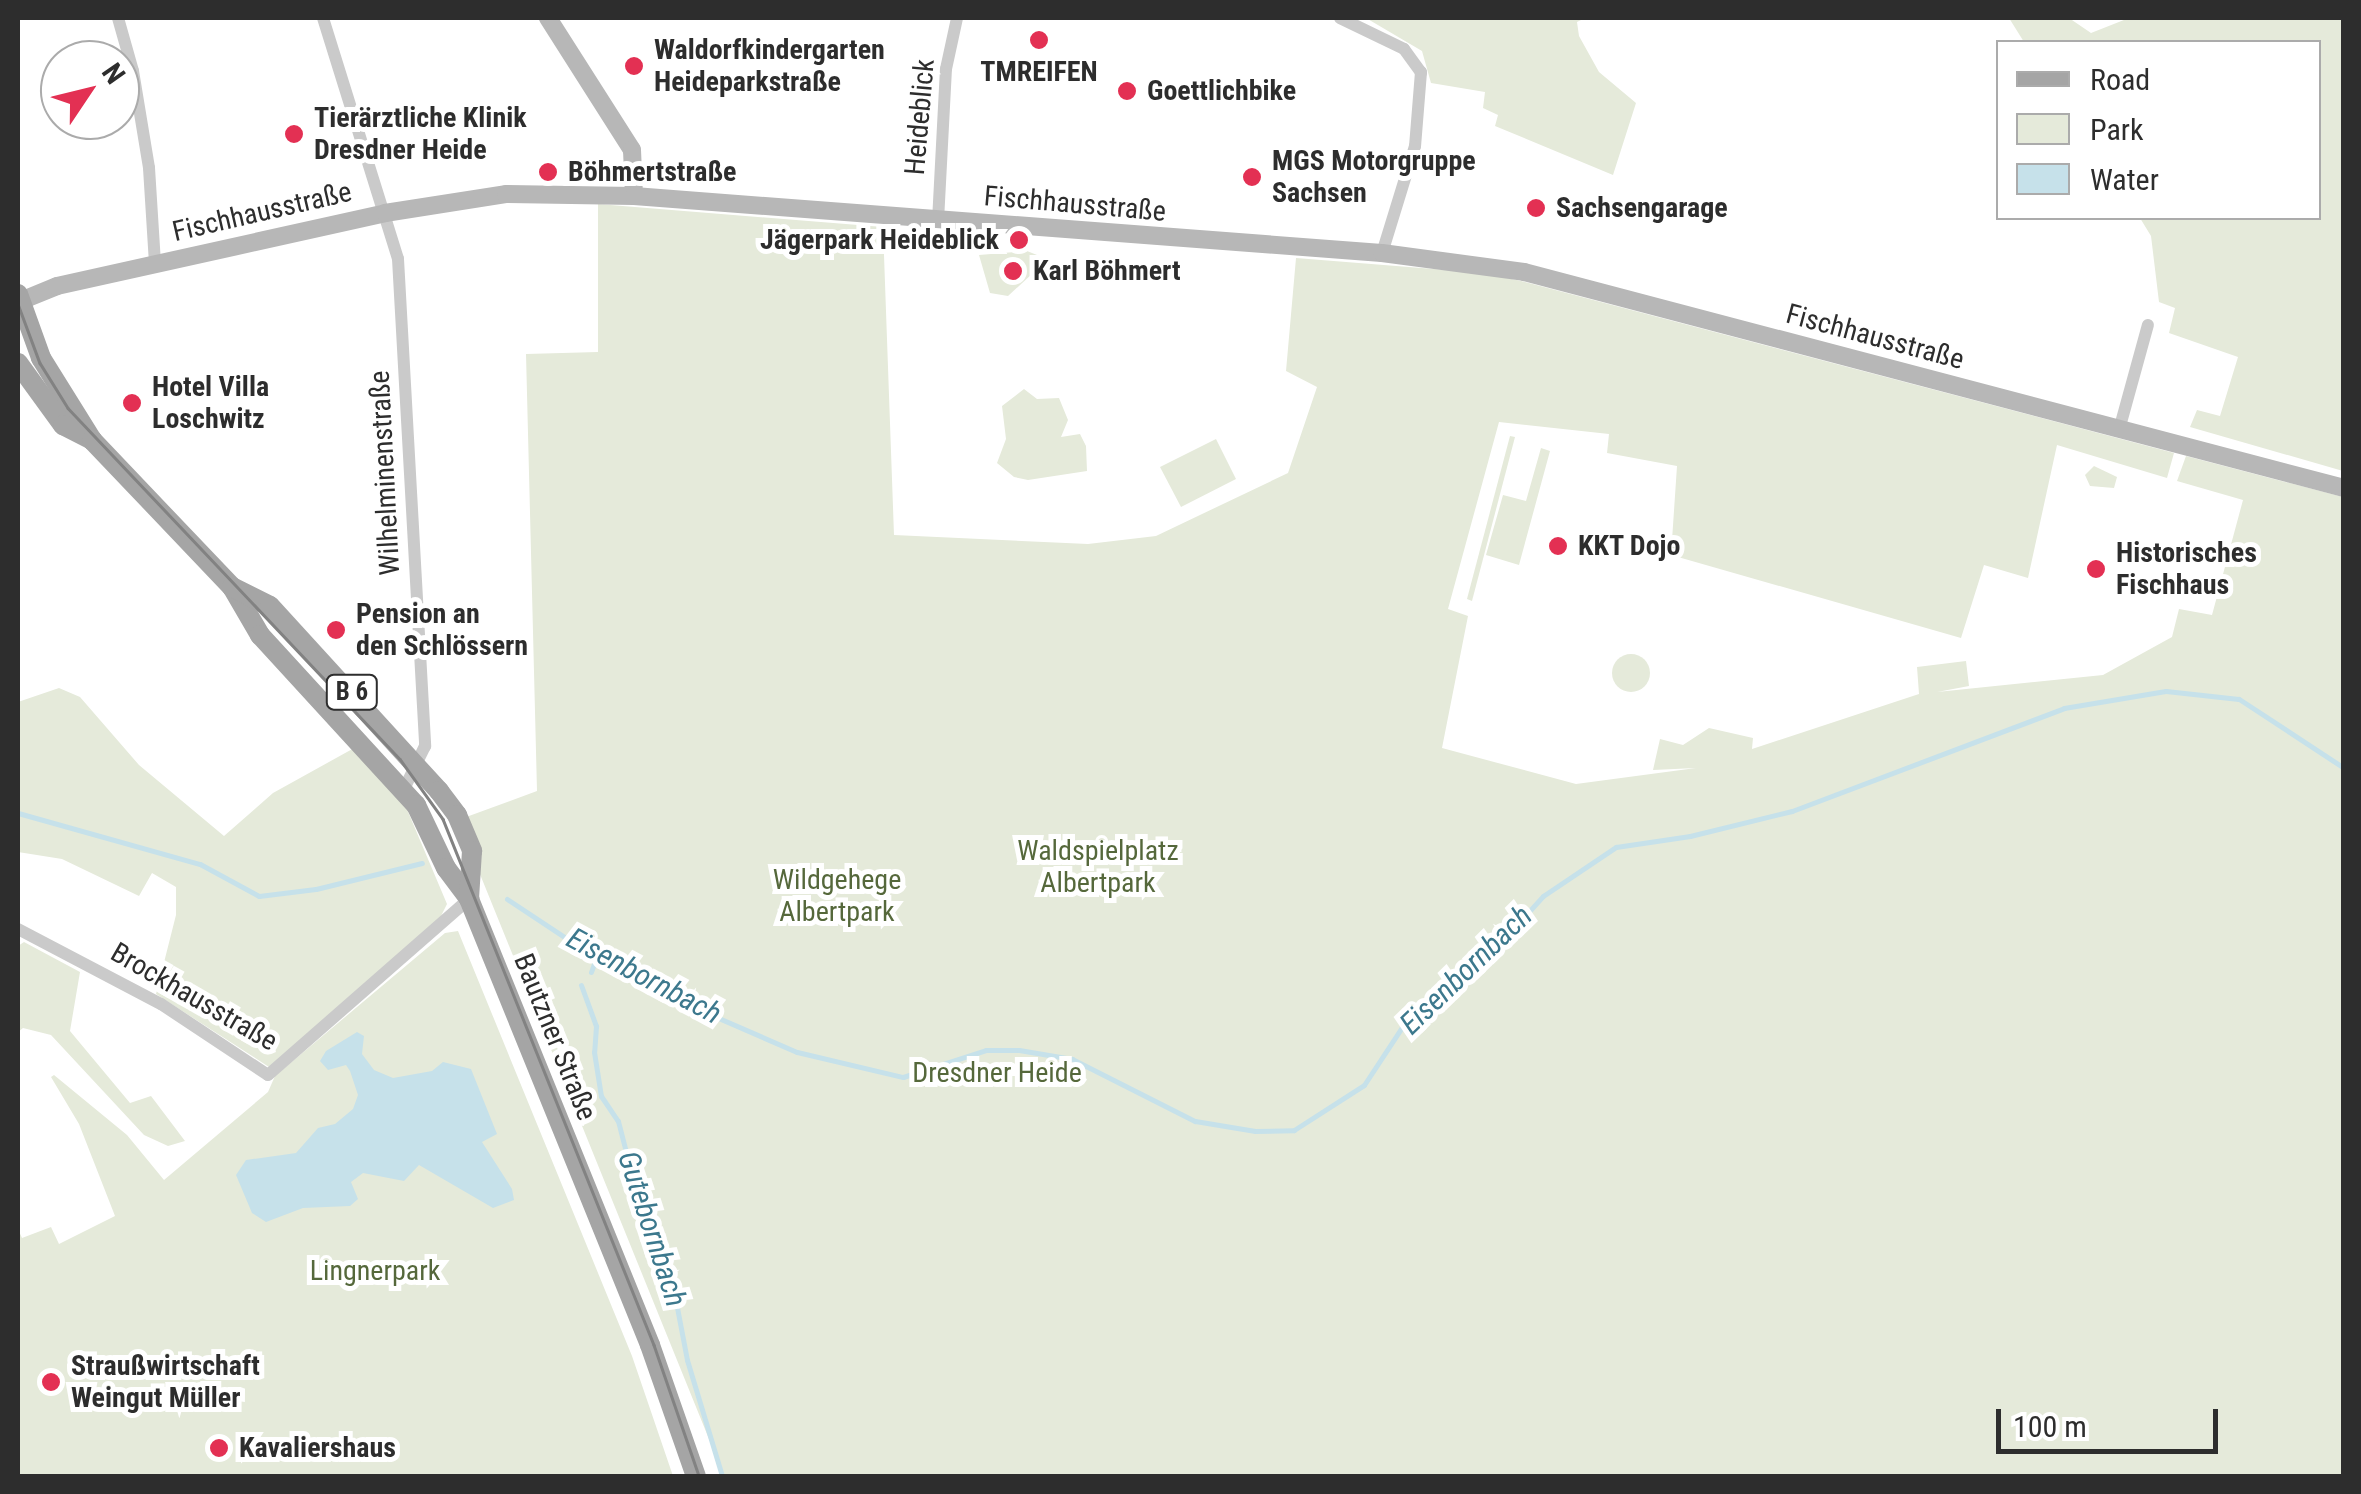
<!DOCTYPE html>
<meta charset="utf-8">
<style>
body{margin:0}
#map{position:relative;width:2361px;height:1494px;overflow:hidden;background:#fff;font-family:"Roboto Condensed",sans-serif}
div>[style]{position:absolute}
.green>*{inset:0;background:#e5eada}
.round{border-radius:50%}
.water>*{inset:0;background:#c6e1ea}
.stream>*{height:5px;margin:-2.5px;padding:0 2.5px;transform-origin:2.5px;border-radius:2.5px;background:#c6e1ea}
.street>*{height:12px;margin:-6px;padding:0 6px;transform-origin:6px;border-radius:6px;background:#cacaca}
.secondary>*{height:18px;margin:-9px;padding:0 9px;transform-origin:9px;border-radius:9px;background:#b7b7b7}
.primary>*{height:20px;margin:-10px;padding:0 10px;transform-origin:10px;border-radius:10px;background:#a5a5a5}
.tram>*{height:2.5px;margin:-1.25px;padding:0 1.25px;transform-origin:1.25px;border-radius:1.25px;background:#828282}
.dots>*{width:28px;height:28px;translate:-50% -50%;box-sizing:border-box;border:5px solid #fff;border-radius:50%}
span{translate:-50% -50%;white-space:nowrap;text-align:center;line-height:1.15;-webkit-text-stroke:10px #fff;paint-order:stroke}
.shield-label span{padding:2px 8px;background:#fff;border:2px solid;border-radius:8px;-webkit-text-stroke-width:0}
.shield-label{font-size:25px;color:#2d2d2d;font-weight:700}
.poi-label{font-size:28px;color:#2d2d2d;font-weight:700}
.left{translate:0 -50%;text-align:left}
.right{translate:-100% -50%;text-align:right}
.street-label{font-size:28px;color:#2d2d2d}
.park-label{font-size:28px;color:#55683b}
.water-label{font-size:30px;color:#3c788d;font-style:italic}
.frame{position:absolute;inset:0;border:20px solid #2d2d2d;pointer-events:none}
.legend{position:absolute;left:1996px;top:40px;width:325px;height:180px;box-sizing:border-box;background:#fff;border:2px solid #ababab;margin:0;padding:12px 18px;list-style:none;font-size:30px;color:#2d2d2d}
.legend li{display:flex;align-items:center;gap:20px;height:50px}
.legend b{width:50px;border:2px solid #ababab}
.north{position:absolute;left:40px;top:40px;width:100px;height:100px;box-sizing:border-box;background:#fff;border:2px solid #ababab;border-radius:50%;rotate:55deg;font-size:28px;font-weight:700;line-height:40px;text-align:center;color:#2d2d2d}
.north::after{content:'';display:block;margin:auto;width:35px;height:45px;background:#e33053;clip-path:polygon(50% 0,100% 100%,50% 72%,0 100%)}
.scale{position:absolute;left:1996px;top:1409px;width:222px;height:45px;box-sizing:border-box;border:5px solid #2d2d2d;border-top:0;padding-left:12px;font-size:30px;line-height:35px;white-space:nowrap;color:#2d2d2d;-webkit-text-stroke:8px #fff;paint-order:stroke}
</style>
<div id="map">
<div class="green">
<div style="clip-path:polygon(1366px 18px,1585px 18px,1577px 22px,1579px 36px,1599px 72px,1636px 103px,1613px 175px,1495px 126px,1498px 115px,1483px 108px,1485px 92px,1431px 83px,1422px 51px)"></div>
<div style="clip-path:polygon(2009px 18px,2069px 18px,2091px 33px,2129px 18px,2343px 18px,2343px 471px,2190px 427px,2197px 410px,2220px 416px,2238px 357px,2169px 333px,2175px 308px,2159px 302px,2151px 236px,2140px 218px,2318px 218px,2318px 42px,2024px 42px)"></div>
<div style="clip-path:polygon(598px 204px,883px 227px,894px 535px,1088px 544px,1156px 536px,1288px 473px,1317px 387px,1286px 371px,1296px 258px,1484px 273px,1521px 281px,2174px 453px,2167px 478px,2057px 445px,2028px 578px,1984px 565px,1961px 638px,1671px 555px,1677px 466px,1607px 453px,1609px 434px,1499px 422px,1448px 609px,1468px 616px,1442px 748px,1576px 784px,1696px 768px,1653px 770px,1660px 739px,1683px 745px,1709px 728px,1753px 738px,1752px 749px,1919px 694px,1917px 667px,1966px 661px,1969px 686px,1937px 692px,2103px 675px,2172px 637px,2179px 609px,2212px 615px,2243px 500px,2177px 481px,2186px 456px,2343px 497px,2343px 1476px,724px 1476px,458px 820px,537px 791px,526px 354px,598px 352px)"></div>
<div style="clip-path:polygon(1027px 251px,1037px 255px,1032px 274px,1008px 296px,990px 293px,979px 255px)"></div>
<div style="clip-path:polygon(1024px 389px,1037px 399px,1059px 398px,1068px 420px,1061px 437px,1080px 434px,1086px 446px,1087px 471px,1028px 480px,1014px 477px,997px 463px,1006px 439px,1002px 406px)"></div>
<div style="clip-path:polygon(1510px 436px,1515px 437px,1472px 601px,1467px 599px)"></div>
<div style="clip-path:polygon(1216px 439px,1236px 479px,1181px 507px,1160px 467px)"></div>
<div style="clip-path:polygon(1541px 448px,1550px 451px,1519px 565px,1486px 555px,1503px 495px,1526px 501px)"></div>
<div style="clip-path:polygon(2094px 466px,2117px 477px,2114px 488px,2090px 486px,2085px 475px)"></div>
<div class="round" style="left:1612px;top:654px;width:38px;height:38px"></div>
<div style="clip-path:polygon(59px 688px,80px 697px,139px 765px,224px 836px,273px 793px,356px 747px,406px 807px,447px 904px,439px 920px,269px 1067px,156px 994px,176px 915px,176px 887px,152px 873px,139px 896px,62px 859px,18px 852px,18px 702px)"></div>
<div style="clip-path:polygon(458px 931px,632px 1356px,673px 1476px,18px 1476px,18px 1229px,22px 1238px,51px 1227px,59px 1244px,115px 1216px,79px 1124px,51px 1077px,54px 1075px,127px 1135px,164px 1180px,268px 1092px,275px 1076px,445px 933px)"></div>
<div style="clip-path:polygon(24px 942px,80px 972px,70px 1031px,130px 1103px,151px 1096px,185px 1141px,168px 1146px,144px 1135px,51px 1035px,23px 1028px,18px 1032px,18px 946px)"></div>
</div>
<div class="water">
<div style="clip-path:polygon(357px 1032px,364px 1036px,362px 1054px,374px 1070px,393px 1078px,432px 1071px,443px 1062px,471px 1069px,497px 1134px,482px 1142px,512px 1189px,514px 1200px,493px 1208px,419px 1165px,404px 1181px,363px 1173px,351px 1182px,358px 1199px,350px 1206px,303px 1208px,266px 1222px,252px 1213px,236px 1175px,246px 1160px,296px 1153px,318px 1128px,335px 1124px,353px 1109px,358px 1095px,350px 1071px,346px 1065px,328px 1070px,320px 1061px,326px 1051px)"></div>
</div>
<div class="stream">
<div style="left:18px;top:813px;width:189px;rotate:15.7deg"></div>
<div style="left:200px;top:864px;width:67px;rotate:28.5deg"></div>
<div style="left:259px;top:896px;width:57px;rotate:-7deg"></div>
<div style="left:316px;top:889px;width:109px;rotate:-13.8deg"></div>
<div style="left:507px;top:899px;width:107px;rotate:33.5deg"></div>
<div style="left:596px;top:958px;width:74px;rotate:28.3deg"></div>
<div style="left:661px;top:993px;width:148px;rotate:23.5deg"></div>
<div style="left:797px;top:1052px;width:109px;rotate:13.3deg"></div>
<div style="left:903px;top:1077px;width:87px;rotate:-18deg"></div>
<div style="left:986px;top:1050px;width:33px"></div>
<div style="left:1019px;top:1050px;width:54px;rotate:9.6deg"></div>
<div style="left:1072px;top:1059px;width:138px;rotate:26.8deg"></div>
<div style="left:1195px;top:1121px;width:61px;rotate:9.5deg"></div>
<div style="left:1255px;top:1131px;width:39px;rotate:-1deg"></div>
<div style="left:1294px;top:1130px;width:83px;rotate:-32.7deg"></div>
<div style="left:1364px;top:1085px;width:77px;rotate:-56.7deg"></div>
<div style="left:1406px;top:1021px;width:98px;rotate:-37.6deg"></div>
<div style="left:1484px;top:961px;width:88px;rotate:-47.8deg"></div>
<div style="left:1543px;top:896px;width:88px;rotate:-33.9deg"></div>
<div style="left:1616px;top:847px;width:75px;rotate:-8.5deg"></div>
<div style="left:1690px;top:836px;width:105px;rotate:-13.8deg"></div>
<div style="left:1792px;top:811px;width:291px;rotate:-20.7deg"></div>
<div style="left:2064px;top:708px;width:103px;rotate:-9.5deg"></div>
<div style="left:2166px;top:691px;width:73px;rotate:6.3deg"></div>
<div style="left:2239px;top:699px;width:126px;rotate:33.3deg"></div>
<div style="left:591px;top:972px;width:15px;rotate:-70deg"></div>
<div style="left:581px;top:985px;width:44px;rotate:69.9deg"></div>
<div style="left:596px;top:1026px;width:26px;rotate:94deg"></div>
<div style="left:594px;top:1052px;width:45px;rotate:81deg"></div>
<div style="left:601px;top:1096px;width:30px;rotate:56deg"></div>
<div style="left:618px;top:1121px;width:72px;rotate:75.6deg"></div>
<div style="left:636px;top:1191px;width:51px;rotate:64.4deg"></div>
<div style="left:658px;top:1237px;width:18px;rotate:96deg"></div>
<div style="left:656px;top:1255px;width:14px;rotate:51deg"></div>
<div style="left:665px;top:1266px;width:33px;rotate:72deg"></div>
<div style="left:675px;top:1297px;width:64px;rotate:79.2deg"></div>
<div style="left:687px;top:1360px;width:121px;rotate:73.2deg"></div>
</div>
<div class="street">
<div style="left:118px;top:18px;width:55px;rotate:74.2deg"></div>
<div style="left:133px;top:71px;width:98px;rotate:80.6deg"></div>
<div style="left:149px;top:168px;width:96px;rotate:86.4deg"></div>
<div style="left:323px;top:18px;width:252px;rotate:72.7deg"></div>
<div style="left:398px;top:259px;width:488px;rotate:86.8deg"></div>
<div style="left:425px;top:746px;width:46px;rotate:116deg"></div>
<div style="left:1340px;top:18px;width:71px;rotate:25.8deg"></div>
<div style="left:1404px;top:49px;width:29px;rotate:54deg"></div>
<div style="left:1421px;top:72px;width:74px;rotate:94.6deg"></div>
<div style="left:1415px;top:146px;width:112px;rotate:107.1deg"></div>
<div style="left:938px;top:221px;width:152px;rotate:-87deg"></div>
<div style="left:946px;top:69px;width:52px;rotate:-77.8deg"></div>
<div style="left:2119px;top:430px;width:109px;rotate:-74.6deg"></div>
<div style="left:18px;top:929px;width:161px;rotate:27.7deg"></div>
<div style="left:161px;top:1004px;width:128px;rotate:33.6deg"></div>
<div style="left:268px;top:1075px;width:267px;rotate:-41.2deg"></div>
</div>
<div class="secondary">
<div style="left:548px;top:18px;width:156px;rotate:57.5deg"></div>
<div style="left:632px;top:150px;width:46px;rotate:87.5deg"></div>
<div style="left:18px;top:302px;width:42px;rotate:-22.3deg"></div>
<div style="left:57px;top:286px;width:336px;rotate:-12.5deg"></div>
<div style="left:385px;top:213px;width:122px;rotate:-8.9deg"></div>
<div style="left:506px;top:194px;width:128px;rotate:0.9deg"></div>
<div style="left:634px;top:196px;width:750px;rotate:4.36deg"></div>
<div style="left:1382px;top:253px;width:143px;rotate:7.6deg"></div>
<div style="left:1524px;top:272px;width:848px;rotate:14.76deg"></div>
</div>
<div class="primary">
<div style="left:18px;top:294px;width:68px;rotate:70.2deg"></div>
<div style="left:41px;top:358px;width:97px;rotate:58.1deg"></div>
<div style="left:18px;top:363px;width:77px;rotate:54deg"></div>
<div style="left:63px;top:425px;width:33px;rotate:27deg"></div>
<div style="left:92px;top:440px;width:203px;rotate:46.4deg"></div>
<div style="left:232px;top:587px;width:56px;rotate:59.7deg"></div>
<div style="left:260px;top:635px;width:231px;rotate:47.5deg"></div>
<div style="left:416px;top:805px;width:70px;rotate:64.5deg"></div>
<div style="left:446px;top:868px;width:39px;rotate:53deg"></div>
<div style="left:469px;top:899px;width:481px;rotate:67.9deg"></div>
<div style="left:650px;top:1345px;width:139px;rotate:70.7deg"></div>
<div style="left:232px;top:587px;width:42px;rotate:26.6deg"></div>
<div style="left:270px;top:606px;width:251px;rotate:47.6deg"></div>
<div style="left:439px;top:791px;width:30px;rotate:53deg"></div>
<div style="left:457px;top:815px;width:39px;rotate:67deg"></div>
<div style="left:472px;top:851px;width:48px;rotate:93.6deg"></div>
</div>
<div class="tram">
<div style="left:18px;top:304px;width:63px;rotate:69.6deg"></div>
<div style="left:40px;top:363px;width:53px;rotate:58.1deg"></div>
<div style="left:68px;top:408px;width:483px;rotate:46.6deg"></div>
<div style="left:400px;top:759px;width:74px;rotate:54.4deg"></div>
<div style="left:443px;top:819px;width:567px;rotate:68.14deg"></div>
<div style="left:654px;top:1345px;width:139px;rotate:71deg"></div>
</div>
<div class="dots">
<div style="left:1039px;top:40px;background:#e33053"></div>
<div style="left:634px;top:66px;background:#e33053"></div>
<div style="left:1127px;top:91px;background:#e33053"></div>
<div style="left:294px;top:134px;background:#e33053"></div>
<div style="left:548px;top:172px;background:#e33053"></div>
<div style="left:1252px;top:177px;background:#e33053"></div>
<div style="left:1536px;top:208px;background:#e33053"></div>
<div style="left:1019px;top:240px;background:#e33053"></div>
<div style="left:1013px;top:271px;background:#e33053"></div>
<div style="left:132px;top:403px;background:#e33053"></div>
<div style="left:1558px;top:546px;background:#e33053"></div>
<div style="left:2096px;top:569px;background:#e33053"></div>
<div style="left:336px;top:630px;background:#e33053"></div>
<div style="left:51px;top:1382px;background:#e33053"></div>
<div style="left:219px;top:1448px;background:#e33053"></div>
</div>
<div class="shield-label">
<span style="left:352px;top:692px">B 6</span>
</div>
<div class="poi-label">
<span class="left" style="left:654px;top:66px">Waldorfkindergarten<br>Heideparkstraße</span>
<span style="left:1039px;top:72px">TMREIFEN</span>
<span class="left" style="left:1147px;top:91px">Goettlichbike</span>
<span class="left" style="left:314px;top:134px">Tierärztliche Klinik<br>Dresdner Heide</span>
<span class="left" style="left:1272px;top:177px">MGS Motorgruppe<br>Sachsen</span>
<span class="left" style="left:568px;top:172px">Böhmertstraße</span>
<span class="left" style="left:1556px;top:208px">Sachsengarage</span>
<span class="right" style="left:999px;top:240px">Jägerpark Heideblick</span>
<span class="left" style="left:1033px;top:271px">Karl Böhmert</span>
<span class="left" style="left:152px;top:403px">Hotel Villa<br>Loschwitz</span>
<span class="left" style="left:1578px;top:546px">KKT Dojo</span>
<span class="left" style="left:2116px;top:569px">Historisches<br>Fischhaus</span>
<span class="left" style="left:356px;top:630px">Pension an<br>den Schlössern</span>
<span class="left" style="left:71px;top:1382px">Straußwirtschaft<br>Weingut Müller</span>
<span class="left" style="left:239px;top:1448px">Kavaliershaus</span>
</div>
<div class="street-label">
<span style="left:920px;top:117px;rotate:-85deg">Heideblick</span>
<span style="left:1075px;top:204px;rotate:5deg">Fischhausstraße</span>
<span style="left:262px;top:212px;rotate:-13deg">Fischhausstraße</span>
<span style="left:1875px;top:337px;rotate:15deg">Fischhausstraße</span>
<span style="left:385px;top:473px;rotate:-93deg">Wilhelminenstraße</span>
<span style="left:194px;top:997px;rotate:30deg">Brockhausstraße</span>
<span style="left:555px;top:1037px;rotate:68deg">Bautzner Straße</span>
</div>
<div class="park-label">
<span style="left:1098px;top:867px">Waldspielplatz<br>Albertpark</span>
<span style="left:837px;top:896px">Wildgehege<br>Albertpark</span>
<span style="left:997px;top:1073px">Dresdner Heide</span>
<span style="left:375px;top:1271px">Lingnerpark</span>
</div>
<div class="water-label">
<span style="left:1466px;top:970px;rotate:-44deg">Eisenbornbach</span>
<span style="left:644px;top:976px;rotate:28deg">Eisenbornbach</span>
<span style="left:652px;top:1229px;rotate:72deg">Gutebornbach</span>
</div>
<div class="frame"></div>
<ul class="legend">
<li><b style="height:12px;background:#a5a5a5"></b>Road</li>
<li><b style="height:28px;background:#e5eada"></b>Park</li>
<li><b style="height:28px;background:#c6e1ea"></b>Water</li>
</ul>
<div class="north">N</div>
<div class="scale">100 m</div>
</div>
